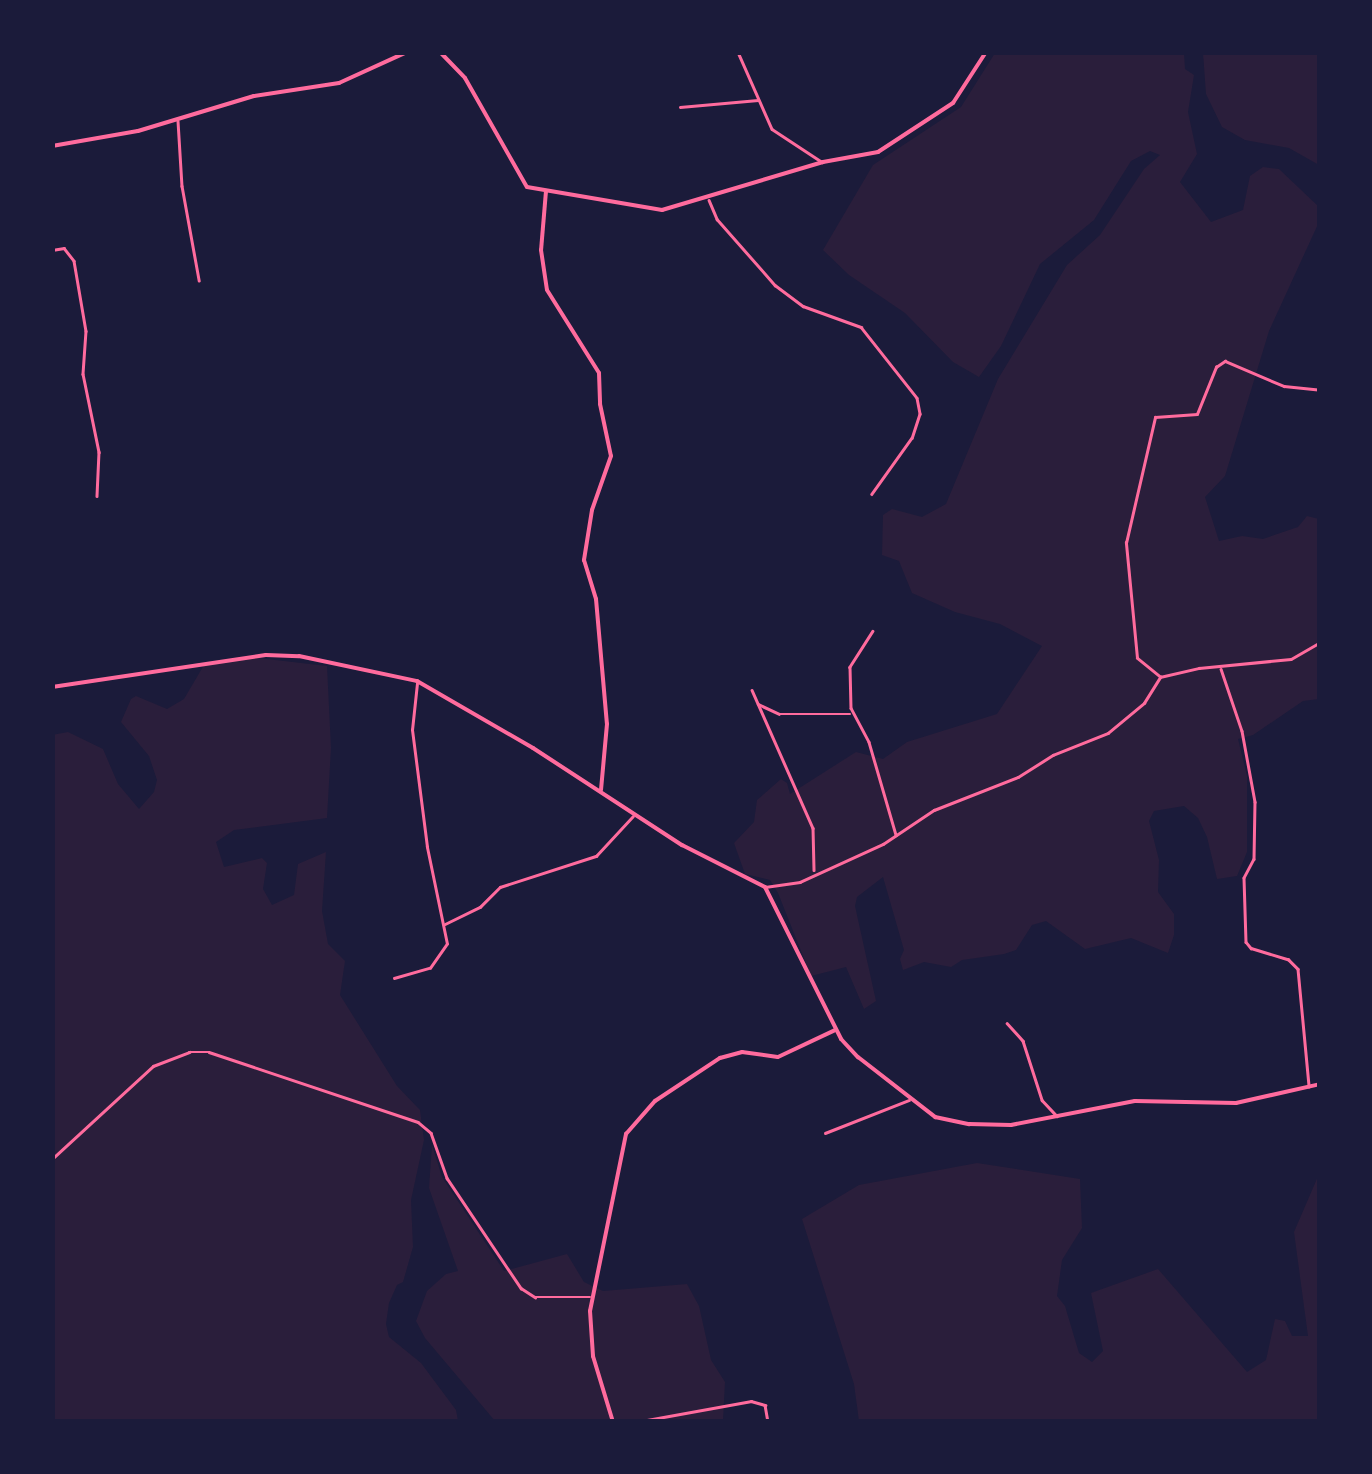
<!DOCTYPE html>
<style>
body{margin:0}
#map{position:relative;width:1372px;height:1474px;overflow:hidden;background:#1b1b3a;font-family:"PT Sans",sans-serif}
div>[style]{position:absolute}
.green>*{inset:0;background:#2a1e3b}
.minor>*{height:2.5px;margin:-1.25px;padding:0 1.25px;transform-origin:1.25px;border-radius:1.25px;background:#ff6b9d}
.tertiary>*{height:4px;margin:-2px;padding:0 2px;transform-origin:2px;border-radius:2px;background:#ff6b9d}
span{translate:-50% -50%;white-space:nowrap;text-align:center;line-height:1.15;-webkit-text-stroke:9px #1b1b3a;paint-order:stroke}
.frame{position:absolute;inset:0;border:55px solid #1b1b3a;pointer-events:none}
</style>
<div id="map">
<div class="green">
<div style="clip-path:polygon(995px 53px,1184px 53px,1185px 69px,1194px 75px,1188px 112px,1197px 154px,1180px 182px,1211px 222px,1243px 210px,1250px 176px,1263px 167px,1279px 169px,1319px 207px,1319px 222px,1269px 331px,1225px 476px,1205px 497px,1219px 541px,1242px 536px,1263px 539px,1298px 527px,1307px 516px,1319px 519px,1319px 699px,1303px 701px,1253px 735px,1238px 739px,1247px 776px,1247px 852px,1237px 876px,1217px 879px,1207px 837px,1198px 818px,1184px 806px,1154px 811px,1149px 821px,1159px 860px,1158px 892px,1174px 914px,1174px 935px,1168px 953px,1131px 938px,1085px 949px,1046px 921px,1032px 925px,1016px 950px,1004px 954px,962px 960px,951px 967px,924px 962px,903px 970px,900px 959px,904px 950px,883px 877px,857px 897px,855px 906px,876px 1001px,864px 1009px,846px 967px,811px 976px,778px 893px,770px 880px,745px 874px,734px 843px,754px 822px,757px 800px,781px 779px,787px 783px,790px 794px,856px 752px,883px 759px,907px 742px,997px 714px,1042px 646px,1000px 624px,955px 612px,912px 593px,899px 561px,882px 555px,883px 515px,892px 509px,922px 517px,946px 504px,998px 379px,1067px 265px,1100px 235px,1144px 169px,1160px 155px,1150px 151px,1131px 161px,1094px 220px,1040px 264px,1001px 346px,979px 377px,953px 362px,905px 313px,849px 275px,823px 250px,873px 165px,961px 107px)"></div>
<div style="clip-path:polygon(1203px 53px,1319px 53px,1319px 165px,1289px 148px,1245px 140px,1222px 127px,1206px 94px)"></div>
<div style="clip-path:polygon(258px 658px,327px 666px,331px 748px,327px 818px,234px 830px,216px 842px,224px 867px,262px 858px,267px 863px,263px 889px,272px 905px,294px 895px,298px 864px,326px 852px,322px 911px,328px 944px,345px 961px,340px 995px,397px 1086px,420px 1110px,424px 1140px,411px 1200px,413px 1247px,403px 1282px,397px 1285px,389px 1303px,386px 1324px,389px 1337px,421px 1363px,456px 1410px,458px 1421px,53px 1421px,52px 735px,68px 732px,103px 749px,118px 784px,139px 809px,154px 792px,157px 780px,149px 756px,121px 722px,131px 699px,136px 696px,167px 709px,184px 699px,204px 665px)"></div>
<div style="clip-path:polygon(432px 1145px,442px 1177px,504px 1271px,567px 1254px,584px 1282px,603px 1291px,687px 1284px,699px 1306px,711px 1360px,725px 1382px,723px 1421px,495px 1421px,425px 1338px,416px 1321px,427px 1291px,446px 1274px,458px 1271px,429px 1188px)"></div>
<div style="clip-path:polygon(977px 1163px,1080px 1179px,1082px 1228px,1062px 1260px,1057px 1296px,1065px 1306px,1079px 1353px,1092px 1362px,1103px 1351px,1091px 1293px,1158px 1269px,1247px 1372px,1266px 1360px,1275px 1319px,1285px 1321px,1292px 1336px,1308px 1336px,1294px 1232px,1319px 1174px,1319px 1421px,859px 1421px,854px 1384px,802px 1219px,859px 1185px)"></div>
</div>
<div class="minor">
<div style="left:738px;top:52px;width:84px;rotate:66.2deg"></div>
<div style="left:772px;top:129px;width:60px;rotate:33.4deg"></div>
<div style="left:680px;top:107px;width:78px;rotate:-5.1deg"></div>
<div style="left:178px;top:121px;width:65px;rotate:86.5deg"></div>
<div style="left:182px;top:186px;width:96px;rotate:79.7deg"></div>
<div style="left:709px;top:200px;width:21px;rotate:67deg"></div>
<div style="left:717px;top:219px;width:88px;rotate:48.7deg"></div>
<div style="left:775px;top:285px;width:35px;rotate:37deg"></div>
<div style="left:803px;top:306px;width:62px;rotate:19.9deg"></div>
<div style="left:861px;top:327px;width:90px;rotate:51.7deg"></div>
<div style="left:917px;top:398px;width:16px;rotate:79deg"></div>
<div style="left:920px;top:414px;width:25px;rotate:108deg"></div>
<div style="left:912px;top:438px;width:69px;rotate:125.5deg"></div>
<div style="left:52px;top:250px;width:12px;rotate:-9deg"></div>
<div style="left:64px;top:248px;width:16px;rotate:52deg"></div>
<div style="left:74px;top:261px;width:71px;rotate:80.3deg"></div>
<div style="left:86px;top:331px;width:43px;rotate:94deg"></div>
<div style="left:83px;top:374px;width:80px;rotate:78.4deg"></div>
<div style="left:99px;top:452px;width:44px;rotate:92.6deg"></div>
<div style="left:1320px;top:539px;width:9px;rotate:90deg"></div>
<div style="left:873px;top:631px;width:43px;rotate:122.6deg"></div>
<div style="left:850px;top:667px;width:41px;rotate:88.6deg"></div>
<div style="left:851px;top:708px;width:38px;rotate:62deg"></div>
<div style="left:869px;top:742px;width:97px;rotate:73.8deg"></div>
<div style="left:1221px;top:669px;width:65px;rotate:71.3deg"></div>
<div style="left:1242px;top:731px;width:72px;rotate:79.6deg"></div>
<div style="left:1255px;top:802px;width:57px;rotate:91deg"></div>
<div style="left:1254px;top:859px;width:21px;rotate:118deg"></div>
<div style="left:1244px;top:878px;width:64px;rotate:88.2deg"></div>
<div style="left:1246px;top:942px;width:8px;rotate:50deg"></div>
<div style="left:1251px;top:948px;width:39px;rotate:17deg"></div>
<div style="left:1288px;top:959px;width:14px;rotate:45deg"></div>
<div style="left:1298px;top:969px;width:118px;rotate:84.6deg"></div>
<div style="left:1159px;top:676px;width:28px;rotate:-141deg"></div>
<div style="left:1137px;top:658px;width:116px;rotate:-95.5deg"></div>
<div style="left:1126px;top:543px;width:129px;rotate:-77deg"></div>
<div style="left:1155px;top:417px;width:42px;rotate:-4.1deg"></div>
<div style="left:1197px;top:414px;width:51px;rotate:-68deg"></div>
<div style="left:1216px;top:367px;width:11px;rotate:-34deg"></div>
<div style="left:1225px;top:361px;width:64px;rotate:23deg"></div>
<div style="left:1284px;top:386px;width:36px;rotate:6deg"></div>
<div style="left:752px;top:690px;width:151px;rotate:66.2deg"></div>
<div style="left:813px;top:828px;width:42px;rotate:88.6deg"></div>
<div style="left:758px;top:704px;width:23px;rotate:25deg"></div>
<div style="left:779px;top:714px;width:71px"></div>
<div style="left:765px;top:887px;width:35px;rotate:-8deg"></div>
<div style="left:800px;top:882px;width:91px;rotate:-24.6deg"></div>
<div style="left:883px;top:844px;width:61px;rotate:-33.7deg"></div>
<div style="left:934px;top:810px;width:90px;rotate:-21.4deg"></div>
<div style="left:1018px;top:777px;width:41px;rotate:-32.2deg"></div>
<div style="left:1053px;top:755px;width:59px;rotate:-21.8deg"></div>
<div style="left:1108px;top:733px;width:47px;rotate:-39.8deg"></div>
<div style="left:1144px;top:703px;width:31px;rotate:-58deg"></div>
<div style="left:1160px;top:677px;width:40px;rotate:-13deg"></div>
<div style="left:1199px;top:668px;width:92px;rotate:-5.6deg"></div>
<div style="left:1291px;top:659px;width:34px;rotate:-30deg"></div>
<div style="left:445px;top:924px;width:39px;rotate:-26deg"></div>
<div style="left:480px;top:907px;width:28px;rotate:-45deg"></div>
<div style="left:500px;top:887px;width:101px;rotate:-17.9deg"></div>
<div style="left:596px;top:856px;width:54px;rotate:-47.2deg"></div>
<div style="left:394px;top:978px;width:37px;rotate:-16deg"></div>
<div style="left:430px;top:968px;width:29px;rotate:-55deg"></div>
<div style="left:447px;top:944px;width:99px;rotate:-101.7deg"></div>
<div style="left:427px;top:847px;width:118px;rotate:-97.3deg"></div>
<div style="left:412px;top:730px;width:47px;rotate:-83.9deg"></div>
<div style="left:1007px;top:1023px;width:24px;rotate:48deg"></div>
<div style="left:1023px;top:1041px;width:62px;rotate:72.1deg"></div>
<div style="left:1042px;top:1100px;width:22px;rotate:47deg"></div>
<div style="left:825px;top:1133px;width:90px;rotate:-21.4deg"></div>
<div style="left:52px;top:1159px;width:137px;rotate:-42.6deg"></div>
<div style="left:153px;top:1066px;width:39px;rotate:-21deg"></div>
<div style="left:189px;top:1052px;width:20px"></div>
<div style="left:209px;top:1052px;width:220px;rotate:18.5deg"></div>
<div style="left:418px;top:1122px;width:17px;rotate:40deg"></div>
<div style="left:431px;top:1133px;width:48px;rotate:70.4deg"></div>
<div style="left:447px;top:1178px;width:133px;rotate:56.1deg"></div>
<div style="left:521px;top:1288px;width:17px;rotate:33deg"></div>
<div style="left:535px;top:1297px;width:55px"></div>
<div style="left:636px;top:1422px;width:117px;rotate:-10.3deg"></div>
<div style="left:751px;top:1401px;width:15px;rotate:16deg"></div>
<div style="left:765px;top:1405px;width:17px;rotate:80deg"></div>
</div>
<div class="tertiary">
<div style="left:440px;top:52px;width:36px;rotate:46deg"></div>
<div style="left:465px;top:78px;width:125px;rotate:60.4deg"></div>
<div style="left:527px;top:187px;width:137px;rotate:9.7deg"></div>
<div style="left:662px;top:210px;width:168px;rotate:-16.6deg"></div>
<div style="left:823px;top:162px;width:56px;rotate:-10.3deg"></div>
<div style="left:878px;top:152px;width:90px;rotate:-33.2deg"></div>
<div style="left:953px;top:103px;width:61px;rotate:-57.1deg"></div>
<div style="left:52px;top:146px;width:87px;rotate:-9.9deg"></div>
<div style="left:138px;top:131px;width:121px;rotate:-16.8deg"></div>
<div style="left:254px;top:96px;width:86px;rotate:-8.7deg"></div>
<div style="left:339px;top:83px;width:75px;rotate:-24.5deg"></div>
<div style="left:546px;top:191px;width:59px;rotate:94.8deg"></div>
<div style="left:541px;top:250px;width:40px;rotate:81.5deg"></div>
<div style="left:547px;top:290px;width:98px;rotate:57.9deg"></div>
<div style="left:599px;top:373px;width:31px;rotate:88deg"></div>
<div style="left:600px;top:404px;width:53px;rotate:78.1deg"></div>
<div style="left:611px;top:456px;width:57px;rotate:109.4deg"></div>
<div style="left:592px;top:510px;width:51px;rotate:99.1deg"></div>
<div style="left:584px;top:560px;width:41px;rotate:72.9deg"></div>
<div style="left:596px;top:599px;width:125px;rotate:85deg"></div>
<div style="left:607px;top:724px;width:66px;rotate:95.2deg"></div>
<div style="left:52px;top:687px;width:216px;rotate:-8.5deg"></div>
<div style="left:266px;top:655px;width:33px;rotate:2deg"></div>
<div style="left:299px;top:656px;width:121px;rotate:12deg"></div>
<div style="left:417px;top:681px;width:134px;rotate:30deg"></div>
<div style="left:533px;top:748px;width:178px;rotate:33.1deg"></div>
<div style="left:682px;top:845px;width:93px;rotate:26.8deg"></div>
<div style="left:765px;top:887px;width:170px;rotate:63.4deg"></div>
<div style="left:841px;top:1039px;width:25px;rotate:47deg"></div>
<div style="left:858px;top:1057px;width:98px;rotate:37.9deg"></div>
<div style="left:935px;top:1117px;width:35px;rotate:12deg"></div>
<div style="left:969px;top:1124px;width:42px;rotate:1.4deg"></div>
<div style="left:1011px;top:1125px;width:126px;rotate:-11deg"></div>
<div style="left:1135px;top:1101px;width:101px;rotate:1.1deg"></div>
<div style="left:1236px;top:1103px;width:86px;rotate:-12.7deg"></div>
<div style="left:613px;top:1422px;width:69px;rotate:-106.9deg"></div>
<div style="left:593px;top:1356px;width:45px;rotate:-93.8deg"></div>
<div style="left:590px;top:1311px;width:181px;rotate:-78.5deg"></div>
<div style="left:626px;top:1134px;width:44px;rotate:-48.7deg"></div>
<div style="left:655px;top:1101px;width:78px;rotate:-33.5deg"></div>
<div style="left:720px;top:1058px;width:23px;rotate:-15deg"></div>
<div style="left:742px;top:1052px;width:36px;rotate:8deg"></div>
<div style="left:778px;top:1057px;width:63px;rotate:-25.3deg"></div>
</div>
<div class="frame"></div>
</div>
